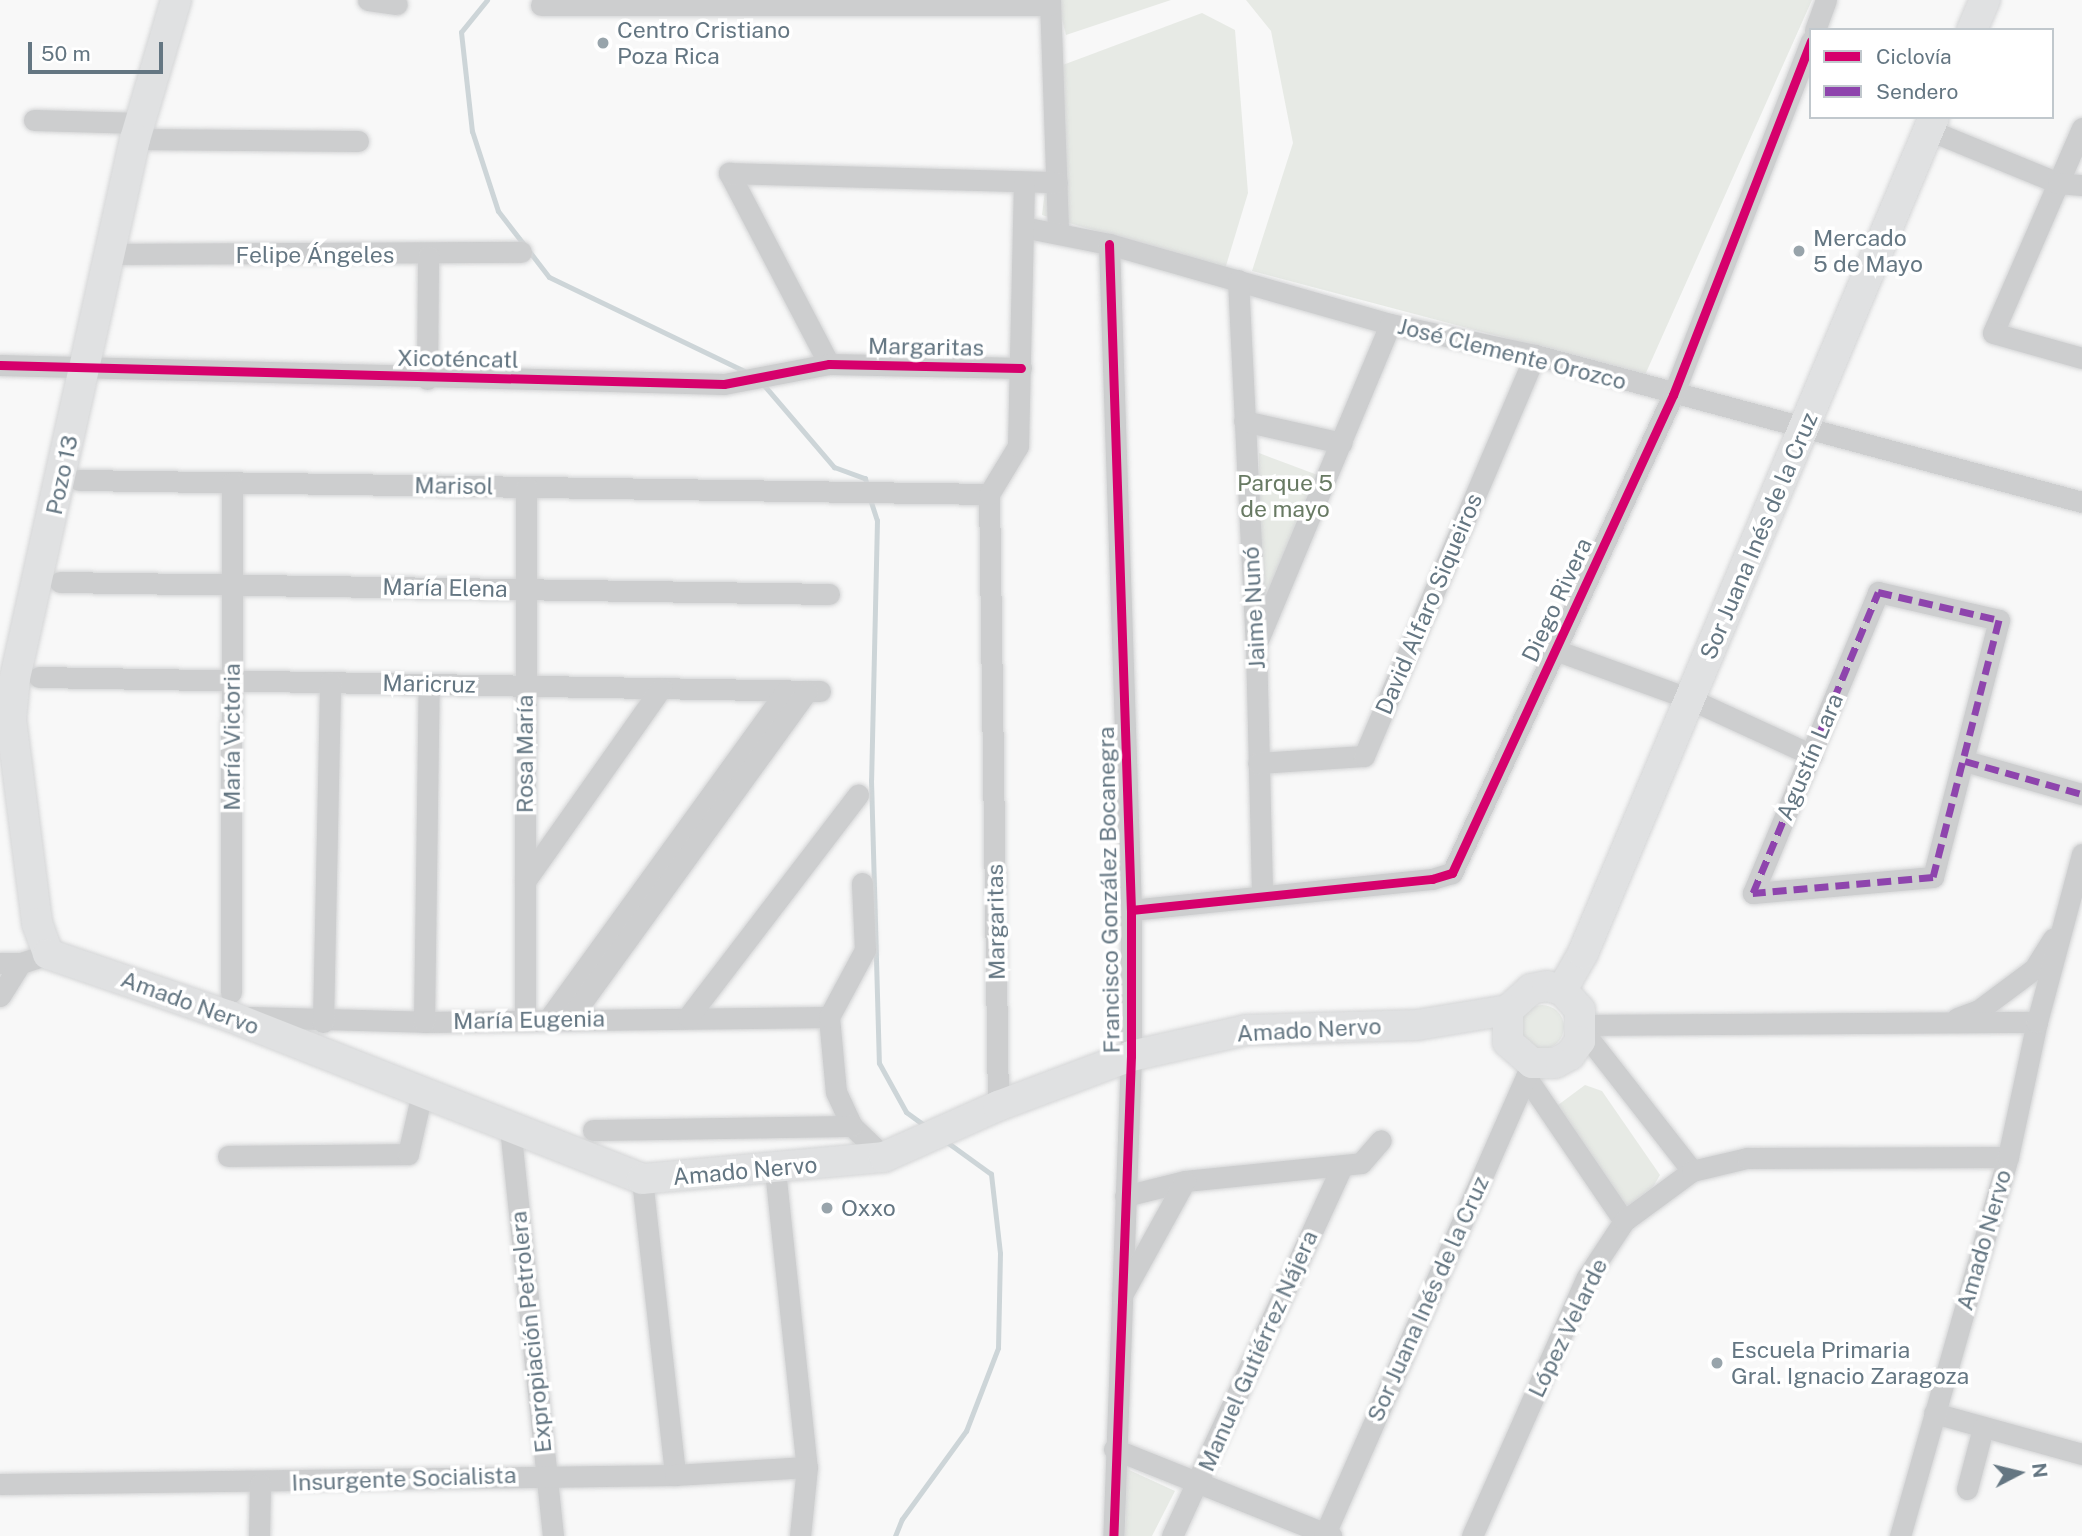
<!DOCTYPE html>
<meta charset="utf-8">
<style>
body{margin:0}
#map{position:relative;width:2082px;height:1536px;overflow:hidden;background:#f8f8f8;font-family:"Public Sans",sans-serif}
div>[style]{position:absolute}
.green>*{inset:0;background:#e7eae5}
.round{border-radius:50%}
.stream>*{height:5px;margin:-2.5px;padding:0 2.5px;transform-origin:2.5px;border-radius:2.5px;background:#cdd5d8}
.roads{filter:drop-shadow(0 0 2px #d4d5d6) drop-shadow(0 0 2px #d4d5d6)}
.street>*{height:21px;margin:-10.5px;padding:0 10.5px;transform-origin:10.5px;border-radius:10.5px;background:#cdcecf}
.secondary>*{height:30px;margin:-15px;padding:0 15px;transform-origin:15px;border-radius:15px;background:#e0e1e2}
.quiet>*{height:7px;margin-top:-3.5px;transform-origin:0;background:repeating-linear-gradient(90deg,#8e44ad 0 14px,transparent 0 21px)}
.cycleway>*{height:9px;margin:-4.5px;padding:0 4.5px;transform-origin:4.5px;border-radius:4.5px;background:#d6006c}
.dots>*{width:19px;height:19px;translate:-50% -50%;box-sizing:border-box;border:4px solid #fff;border-radius:50%}
span{translate:-50% -50%;white-space:nowrap;text-align:center;line-height:1.15;-webkit-text-stroke:7px #fff;paint-order:stroke}
.poi-label{font-size:23px;color:#647682}
.left{translate:0 -50%;text-align:left}
.street-label{font-size:23px;color:#647682}
.park-label{font-size:23px;color:#687a63}
.legend{position:absolute;left:1809px;top:28px;width:245px;height:91px;box-sizing:border-box;background:#fff;border:2px solid #c1c8cd;margin:0;padding:9px 12px;list-style:none;font-size:21px;color:#647682}
.legend li{display:flex;align-items:center;gap:14px;height:35px}
.legend b{width:35px;border:2px solid #c1c8cd}
.north{position:absolute;left:1984px;top:1438px;width:70px;height:70px;-webkit-text-stroke:5px #fff;paint-order:stroke;rotate:83deg;font-size:19px;font-weight:700;line-height:28px;text-align:center;color:#647682}
.north::after{content:'';display:block;margin:auto;width:24px;height:32px;background:#647682;clip-path:polygon(50% 0,100% 100%,50% 72%,0 100%)}
.scale{position:absolute;left:28px;top:42px;width:135px;height:32px;box-sizing:border-box;border:4px solid #647682;border-top:0;padding-left:9px;font-size:21px;line-height:24px;white-space:nowrap;color:#647682;-webkit-text-stroke:5px #fff;paint-order:stroke}
</style>
<div id="map">
<div class="green">
<div style="clip-path:polygon(1057px 0,1171px 0,1066px 35px)"></div>
<div style="clip-path:polygon(1246px 0,1812px 0,1645px 375px,1252px 271px,1293px 143px,1271px 31px)"></div>
<div style="clip-path:polygon(1202px 13px,1235px 30px,1248px 193px,1225px 269px,1042px 215px,1060px 66px)"></div>
<div style="clip-path:polygon(1259px 453px,1323px 477px,1259px 609px)"></div>
<div class="round" style="left:1520px;top:1005px;width:44px;height:44px"></div>
<div style="clip-path:polygon(1585px 1085px,1602px 1091px,1660px 1175px,1653px 1187px,1629px 1205px,1618px 1204px,1559px 1118px,1558px 1105px)"></div>
<div style="clip-path:polygon(1127px 1469px,1175px 1491px,1152px 1536px,1125px 1536px)"></div>
</div>
<div class="stream">
<div style="left:487px;top:0;width:41px;rotate:129.1deg"></div>
<div style="left:461px;top:32px;width:100px;rotate:83.7deg"></div>
<div style="left:472px;top:131px;width:84px;rotate:72deg"></div>
<div style="left:498px;top:211px;width:83px;rotate:52.3deg"></div>
<div style="left:549px;top:277px;width:219px;rotate:25.7deg"></div>
<div style="left:762px;top:383px;width:111px;rotate:49.4deg"></div>
<div style="left:834px;top:467px;width:33px;rotate:20deg"></div>
<div style="left:865px;top:478px;width:8px;rotate:76deg"></div>
<div style="left:870px;top:499px;width:22px;rotate:72deg"></div>
<div style="left:877px;top:520px;width:260px;rotate:91.3deg"></div>
<div style="left:871px;top:780px;width:283px;rotate:88.4deg"></div>
<div style="left:879px;top:1063px;width:56px;rotate:61.1deg"></div>
<div style="left:906px;top:1112px;width:27px;rotate:36deg"></div>
<div style="left:895px;top:1536px;width:18px;rotate:-68deg"></div>
<div style="left:902px;top:1519px;width:109px;rotate:-54deg"></div>
<div style="left:966px;top:1431px;width:89px;rotate:-68.9deg"></div>
<div style="left:998px;top:1348px;width:95px;rotate:-88.8deg"></div>
<div style="left:1000px;top:1253px;width:80px;rotate:-96.5deg"></div>
<div style="left:991px;top:1174px;width:58px;rotate:-144.1deg"></div>
</div>
<div class="roads">
<div class="street">
<div style="left:368px;top:0;width:29px;rotate:8deg"></div>
<div style="left:1050px;top:0;width:231px;rotate:88deg"></div>
<div style="left:541px;top:5px;width:509px"></div>
<div style="left:1815px;top:30px;width:32px;rotate:-70deg"></div>
<div style="left:34px;top:120px;width:106px;rotate:1.6deg"></div>
<div style="left:2082px;top:128px;width:223px;rotate:113.5deg"></div>
<div style="left:1993px;top:333px;width:92px;rotate:15.7deg"></div>
<div style="left:1929px;top:130px;width:139px;rotate:22.3deg"></div>
<div style="left:2058px;top:183px;width:24px;rotate:5deg"></div>
<div style="left:135px;top:139px;width:223px;rotate:0.5deg"></div>
<div style="left:1023px;top:227px;width:88px;rotate:11.2deg"></div>
<div style="left:1109px;top:244px;width:292px;rotate:15.9deg"></div>
<div style="left:1390px;top:324px;width:148px;rotate:12.1deg"></div>
<div style="left:1535px;top:355px;width:566px;rotate:15.04deg"></div>
<div style="left:1109px;top:244px;width:666px;rotate:88.11deg"></div>
<div style="left:1131px;top:910px;width:146px;rotate:90deg"></div>
<div style="left:1131px;top:1056px;width:480px;rotate:92.1deg"></div>
<div style="left:108px;top:254px;width:413px;rotate:-0.3deg"></div>
<div style="left:1238px;top:280px;width:365px;rotate:87.2deg"></div>
<div style="left:1256px;top:645px;width:249px;rotate:88.6deg"></div>
<div style="left:829px;top:364px;width:216px;rotate:-117.6deg"></div>
<div style="left:729px;top:173px;width:328px;rotate:1.6deg"></div>
<div style="left:0;top:365px;width:724px;rotate:1.5deg"></div>
<div style="left:724px;top:384px;width:107px;rotate:-10.8deg"></div>
<div style="left:829px;top:364px;width:192px;rotate:1.2deg"></div>
<div style="left:427px;top:379px;width:123px;rotate:-89.5deg"></div>
<div style="left:1244px;top:421px;width:100px;rotate:12.7deg"></div>
<div style="left:79px;top:480px;width:910px;rotate:0.88deg"></div>
<div style="left:60px;top:582px;width:769px;rotate:0.89deg"></div>
<div style="left:1878px;top:592px;width:124px;rotate:13deg"></div>
<div style="left:1999px;top:620px;width:265px;rotate:104.4deg"></div>
<div style="left:1933px;top:877px;width:181px;rotate:174.9deg"></div>
<div style="left:1753px;top:893px;width:326px;rotate:-67.4deg"></div>
<div style="left:1258px;top:640px;width:342px;rotate:-67.3deg"></div>
<div style="left:1555px;top:650px;width:144px;rotate:19.9deg"></div>
<div style="left:1690px;top:699px;width:134px;rotate:24.7deg"></div>
<div style="left:39px;top:677px;width:781px;rotate:1.03deg"></div>
<div style="left:1965px;top:761px;width:122px;rotate:15.8deg"></div>
<div style="left:1258px;top:763px;width:106px;rotate:-3.8deg"></div>
<div style="left:1364px;top:756px;width:436px;rotate:-66.9deg"></div>
<div style="left:525px;top:881px;width:236px;rotate:-54.8deg"></div>
<div style="left:1131px;top:910px;width:303px;rotate:-5.9deg"></div>
<div style="left:1432px;top:879px;width:21px;rotate:-17deg"></div>
<div style="left:1452px;top:873px;width:527px;rotate:-65.19deg"></div>
<div style="left:1673px;top:395px;width:380px;rotate:-68.7deg"></div>
<div style="left:0;top:963px;width:21px"></div>
<div style="left:21px;top:963px;width:28px;rotate:-18deg"></div>
<div style="left:231px;top:992px;width:509px;rotate:-89.89deg"></div>
<div style="left:0;top:996px;width:39px;rotate:-58deg"></div>
<div style="left:250px;top:1017px;width:174px;rotate:1.6deg"></div>
<div style="left:424px;top:1022px;width:405px;rotate:-0.7deg"></div>
<div style="left:688px;top:1017px;width:280px;rotate:-52.6deg"></div>
<div style="left:829px;top:1017px;width:75px;rotate:84.7deg"></div>
<div style="left:836px;top:1092px;width:38px;rotate:65deg"></div>
<div style="left:852px;top:1126px;width:45px;rotate:44.1deg"></div>
<div style="left:829px;top:1017px;width:76px;rotate:-61.8deg"></div>
<div style="left:865px;top:950px;width:67px;rotate:-92.6deg"></div>
<div style="left:1957px;top:1018px;width:23px;rotate:-20deg"></div>
<div style="left:1979px;top:1010px;width:69px;rotate:-36.7deg"></div>
<div style="left:2034px;top:969px;width:36px;rotate:-58deg"></div>
<div style="left:548px;top:1020px;width:406px;rotate:-54.1deg"></div>
<div style="left:569px;top:1020px;width:406px;rotate:-54.1deg"></div>
<div style="left:525px;top:1021px;width:534px;rotate:-89.89deg"></div>
<div style="left:323px;top:1022px;width:340px;rotate:-88.8deg"></div>
<div style="left:424px;top:1022px;width:338px;rotate:-89.2deg"></div>
<div style="left:1583px;top:1025px;width:454px;rotate:-0.4deg"></div>
<div style="left:1582px;top:1030px;width:179px;rotate:52deg"></div>
<div style="left:1526px;top:1077px;width:174px;rotate:55.8deg"></div>
<div style="left:998px;top:1106px;width:612px;rotate:-90.84deg"></div>
<div style="left:989px;top:494px;width:56px;rotate:-58.9deg"></div>
<div style="left:1018px;top:446px;width:262px;rotate:-88.7deg"></div>
<div style="left:510px;top:1127px;width:411px;rotate:84deg"></div>
<div style="left:593px;top:1130px;width:259px;rotate:-0.9deg"></div>
<div style="left:228px;top:1156px;width:180px;rotate:-0.6deg"></div>
<div style="left:408px;top:1154px;width:63px;rotate:-77.1deg"></div>
<div style="left:775px;top:1170px;width:299px;rotate:83.9deg"></div>
<div style="left:807px;top:1467px;width:69px;rotate:95.8deg"></div>
<div style="left:642px;top:1179px;width:298px;rotate:83.6deg"></div>
<div style="left:1125px;top:1196px;width:62px;rotate:-14deg"></div>
<div style="left:1185px;top:1181px;width:177px;rotate:-5.8deg"></div>
<div style="left:1361px;top:1163px;width:30px;rotate:-49deg"></div>
<div style="left:1122px;top:1295px;width:130px;rotate:-61.1deg"></div>
<div style="left:1934px;top:1413px;width:154px;rotate:15.5deg"></div>
<div style="left:1114px;top:1449px;width:234px;rotate:21.8deg"></div>
<div style="left:0;top:1484px;width:675px;rotate:-0.76deg"></div>
<div style="left:675px;top:1475px;width:132px;rotate:-3.5deg"></div>
<div style="left:1967px;top:1489px;width:63px;rotate:-75.3deg"></div>
<div style="left:259px;top:1536px;width:52px;rotate:-88.9deg"></div>
<div style="left:1172px;top:1536px;width:407px;rotate:-65.3deg"></div>
<div style="left:1324px;top:1536px;width:517px;rotate:-66.26deg"></div>
<div style="left:1472px;top:1536px;width:283px;rotate:-66.1deg"></div>
<div style="left:1587px;top:1277px;width:67px;rotate:-56.5deg"></div>
<div style="left:1624px;top:1221px;width:84px;rotate:-36.3deg"></div>
<div style="left:1692px;top:1171px;width:57px;rotate:-13.3deg"></div>
<div style="left:1747px;top:1158px;width:261px;rotate:-0.2deg"></div>
<div style="left:1900px;top:1536px;width:394px;rotate:-74.1deg"></div>
<div style="left:2008px;top:1157px;width:138px;rotate:-77.9deg"></div>
<div style="left:2037px;top:1022px;width:174px;rotate:-75deg"></div>
</div>
<div class="secondary">
<div style="left:176px;top:0;width:145px;rotate:106.4deg"></div>
<div style="left:135px;top:139px;width:552px;rotate:102.55deg"></div>
<div style="left:15px;top:678px;width:41px;rotate:95.6deg"></div>
<div style="left:11px;top:719px;width:206px;rotate:82.7deg"></div>
<div style="left:37px;top:923px;width:33px;rotate:70deg"></div>
<div style="left:48px;top:954px;width:191px;rotate:18.9deg"></div>
<div style="left:229px;top:1016px;width:444px;rotate:21.5deg"></div>
<div style="left:642px;top:1179px;width:243px;rotate:-5.2deg"></div>
<div style="left:884px;top:1157px;width:125px;rotate:-24.1deg"></div>
<div style="left:998px;top:1106px;width:142px;rotate:-20.6deg"></div>
<div style="left:1131px;top:1056px;width:118px;rotate:-12.7deg"></div>
<div style="left:1246px;top:1030px;width:171px;rotate:-1.7deg"></div>
<div style="left:1417px;top:1025px;width:92px;rotate:-9.4deg"></div>
<div style="left:1508px;top:1010px;width:31px;rotate:-42deg"></div>
<div style="left:1531px;top:989px;width:16px;rotate:-11deg"></div>
<div style="left:1547px;top:986px;width:16px;rotate:15deg"></div>
<div style="left:1562px;top:990px;width:27px;rotate:48deg"></div>
<div style="left:1580px;top:1010px;width:31px;rotate:90deg"></div>
<div style="left:1580px;top:1041px;width:17px;rotate:126deg"></div>
<div style="left:1570px;top:1055px;width:17px;rotate:152deg"></div>
<div style="left:1555px;top:1063px;width:23px;rotate:180deg"></div>
<div style="left:1532px;top:1063px;width:32px;rotate:-139deg"></div>
<div style="left:1508px;top:1042px;width:32px;rotate:-90deg"></div>
<div style="left:1972px;top:30px;width:33px;rotate:-67deg"></div>
<div style="left:1562px;top:990px;width:43px;rotate:-60.4deg"></div>
<div style="left:1583px;top:953px;width:907px;rotate:-67.22deg"></div>
</div>
</div>
<div class="quiet">
<div style="left:1878px;top:592px;width:124px;rotate:13deg"></div>
<div style="left:1999px;top:620px;width:265px;rotate:104.4deg"></div>
<div style="left:1933px;top:877px;width:181px;rotate:174.9deg"></div>
<div style="left:1753px;top:893px;width:326px;rotate:-67.4deg"></div>
<div style="left:1965px;top:761px;width:122px;rotate:15.8deg"></div>
</div>
<div class="cycleway">
<div style="left:1109px;top:244px;width:666px;rotate:88.11deg"></div>
<div style="left:1131px;top:910px;width:146px;rotate:90deg"></div>
<div style="left:1131px;top:1056px;width:480px;rotate:92.1deg"></div>
<div style="left:0;top:365px;width:724px;rotate:1.5deg"></div>
<div style="left:724px;top:384px;width:107px;rotate:-10.8deg"></div>
<div style="left:829px;top:364px;width:192px;rotate:1.2deg"></div>
<div style="left:1131px;top:910px;width:303px;rotate:-5.9deg"></div>
<div style="left:1432px;top:879px;width:21px;rotate:-17deg"></div>
<div style="left:1452px;top:873px;width:527px;rotate:-65.19deg"></div>
<div style="left:1673px;top:395px;width:380px;rotate:-68.7deg"></div>
</div>
<div class="dots">
<div style="left:603px;top:43px;background:#98a4ab"></div>
<div style="left:1799px;top:251px;background:#98a4ab"></div>
<div style="left:827px;top:1208px;background:#98a4ab"></div>
<div style="left:1717px;top:1363px;background:#98a4ab"></div>
</div>
<div class="poi-label">
<span class="left" style="left:617px;top:43px">Centro Cristiano<br>Poza Rica</span>
<span class="left" style="left:1813px;top:251px">Mercado<br>5 de Mayo</span>
<span class="left" style="left:841px;top:1208px">Oxxo</span>
<span class="left" style="left:1731px;top:1363px">Escuela Primaria<br>Gral. Ignacio Zaragoza</span>
</div>
<div class="street-label">
<span style="left:315px;top:255px">Felipe Ángeles</span>
<span style="left:926px;top:347px;rotate:1deg">Margaritas</span>
<span style="left:1512px;top:354px;rotate:14deg">José Clemente Orozco</span>
<span style="left:458px;top:359px;rotate:1deg">Xicoténcatl</span>
<span style="left:62px;top:475px;rotate:-78deg">Pozo 13</span>
<span style="left:454px;top:486px;rotate:1deg">Marisol</span>
<span style="left:1759px;top:536px;rotate:-67deg">Sor Juana Inés de la Cruz</span>
<span style="left:445px;top:588px;rotate:1deg">María Elena</span>
<span style="left:1557px;top:600px;rotate:-65deg">Diego Rivera</span>
<span style="left:1429px;top:604px;rotate:-67deg">David Alfaro Siqueiros</span>
<span style="left:1254px;top:608px;rotate:-93deg">Jaime Nunó</span>
<span style="left:429px;top:684px;rotate:1deg">Maricruz</span>
<span style="left:232px;top:737px;rotate:-90deg">María Victoria</span>
<span style="left:525px;top:754px;rotate:-90deg">Rosa María</span>
<span style="left:1810px;top:757px;rotate:-67deg">Agustín Lara</span>
<span style="left:1109px;top:890px;rotate:-91deg">Francisco González Bocanegra</span>
<span style="left:996px;top:922px;rotate:-91deg">Margaritas</span>
<span style="left:190px;top:1003px;rotate:20deg">Amado Nervo</span>
<span style="left:529px;top:1020px;rotate:-1deg">María Eugenia</span>
<span style="left:1309px;top:1030px;rotate:-3deg">Amado Nervo</span>
<span style="left:745px;top:1171px;rotate:-5deg">Amado Nervo</span>
<span style="left:1984px;top:1240px;rotate:-74deg">Amado Nervo</span>
<span style="left:1428px;top:1299px;rotate:-66deg">Sor Juana Inés de la Cruz</span>
<span style="left:1568px;top:1328px;rotate:-64deg">López Velarde</span>
<span style="left:531px;top:1332px;rotate:-96deg">Expropiación Petrolera</span>
<span style="left:1258px;top:1351px;rotate:-66deg">Manuel Gutiérrez Nájera</span>
<span style="left:404px;top:1479px;rotate:-2deg">Insurgente Socialista</span>
</div>
<div class="park-label">
<span style="left:1285px;top:496px">Parque 5<br>de mayo</span>
</div>
<ul class="legend">
<li><b style="height:9px;background:#d6006c"></b>Ciclovía</li>
<li><b style="height:9px;background:#8e44ad"></b>Sendero</li>
</ul>
<div class="north">N</div>
<div class="scale">50 m</div>
</div>
